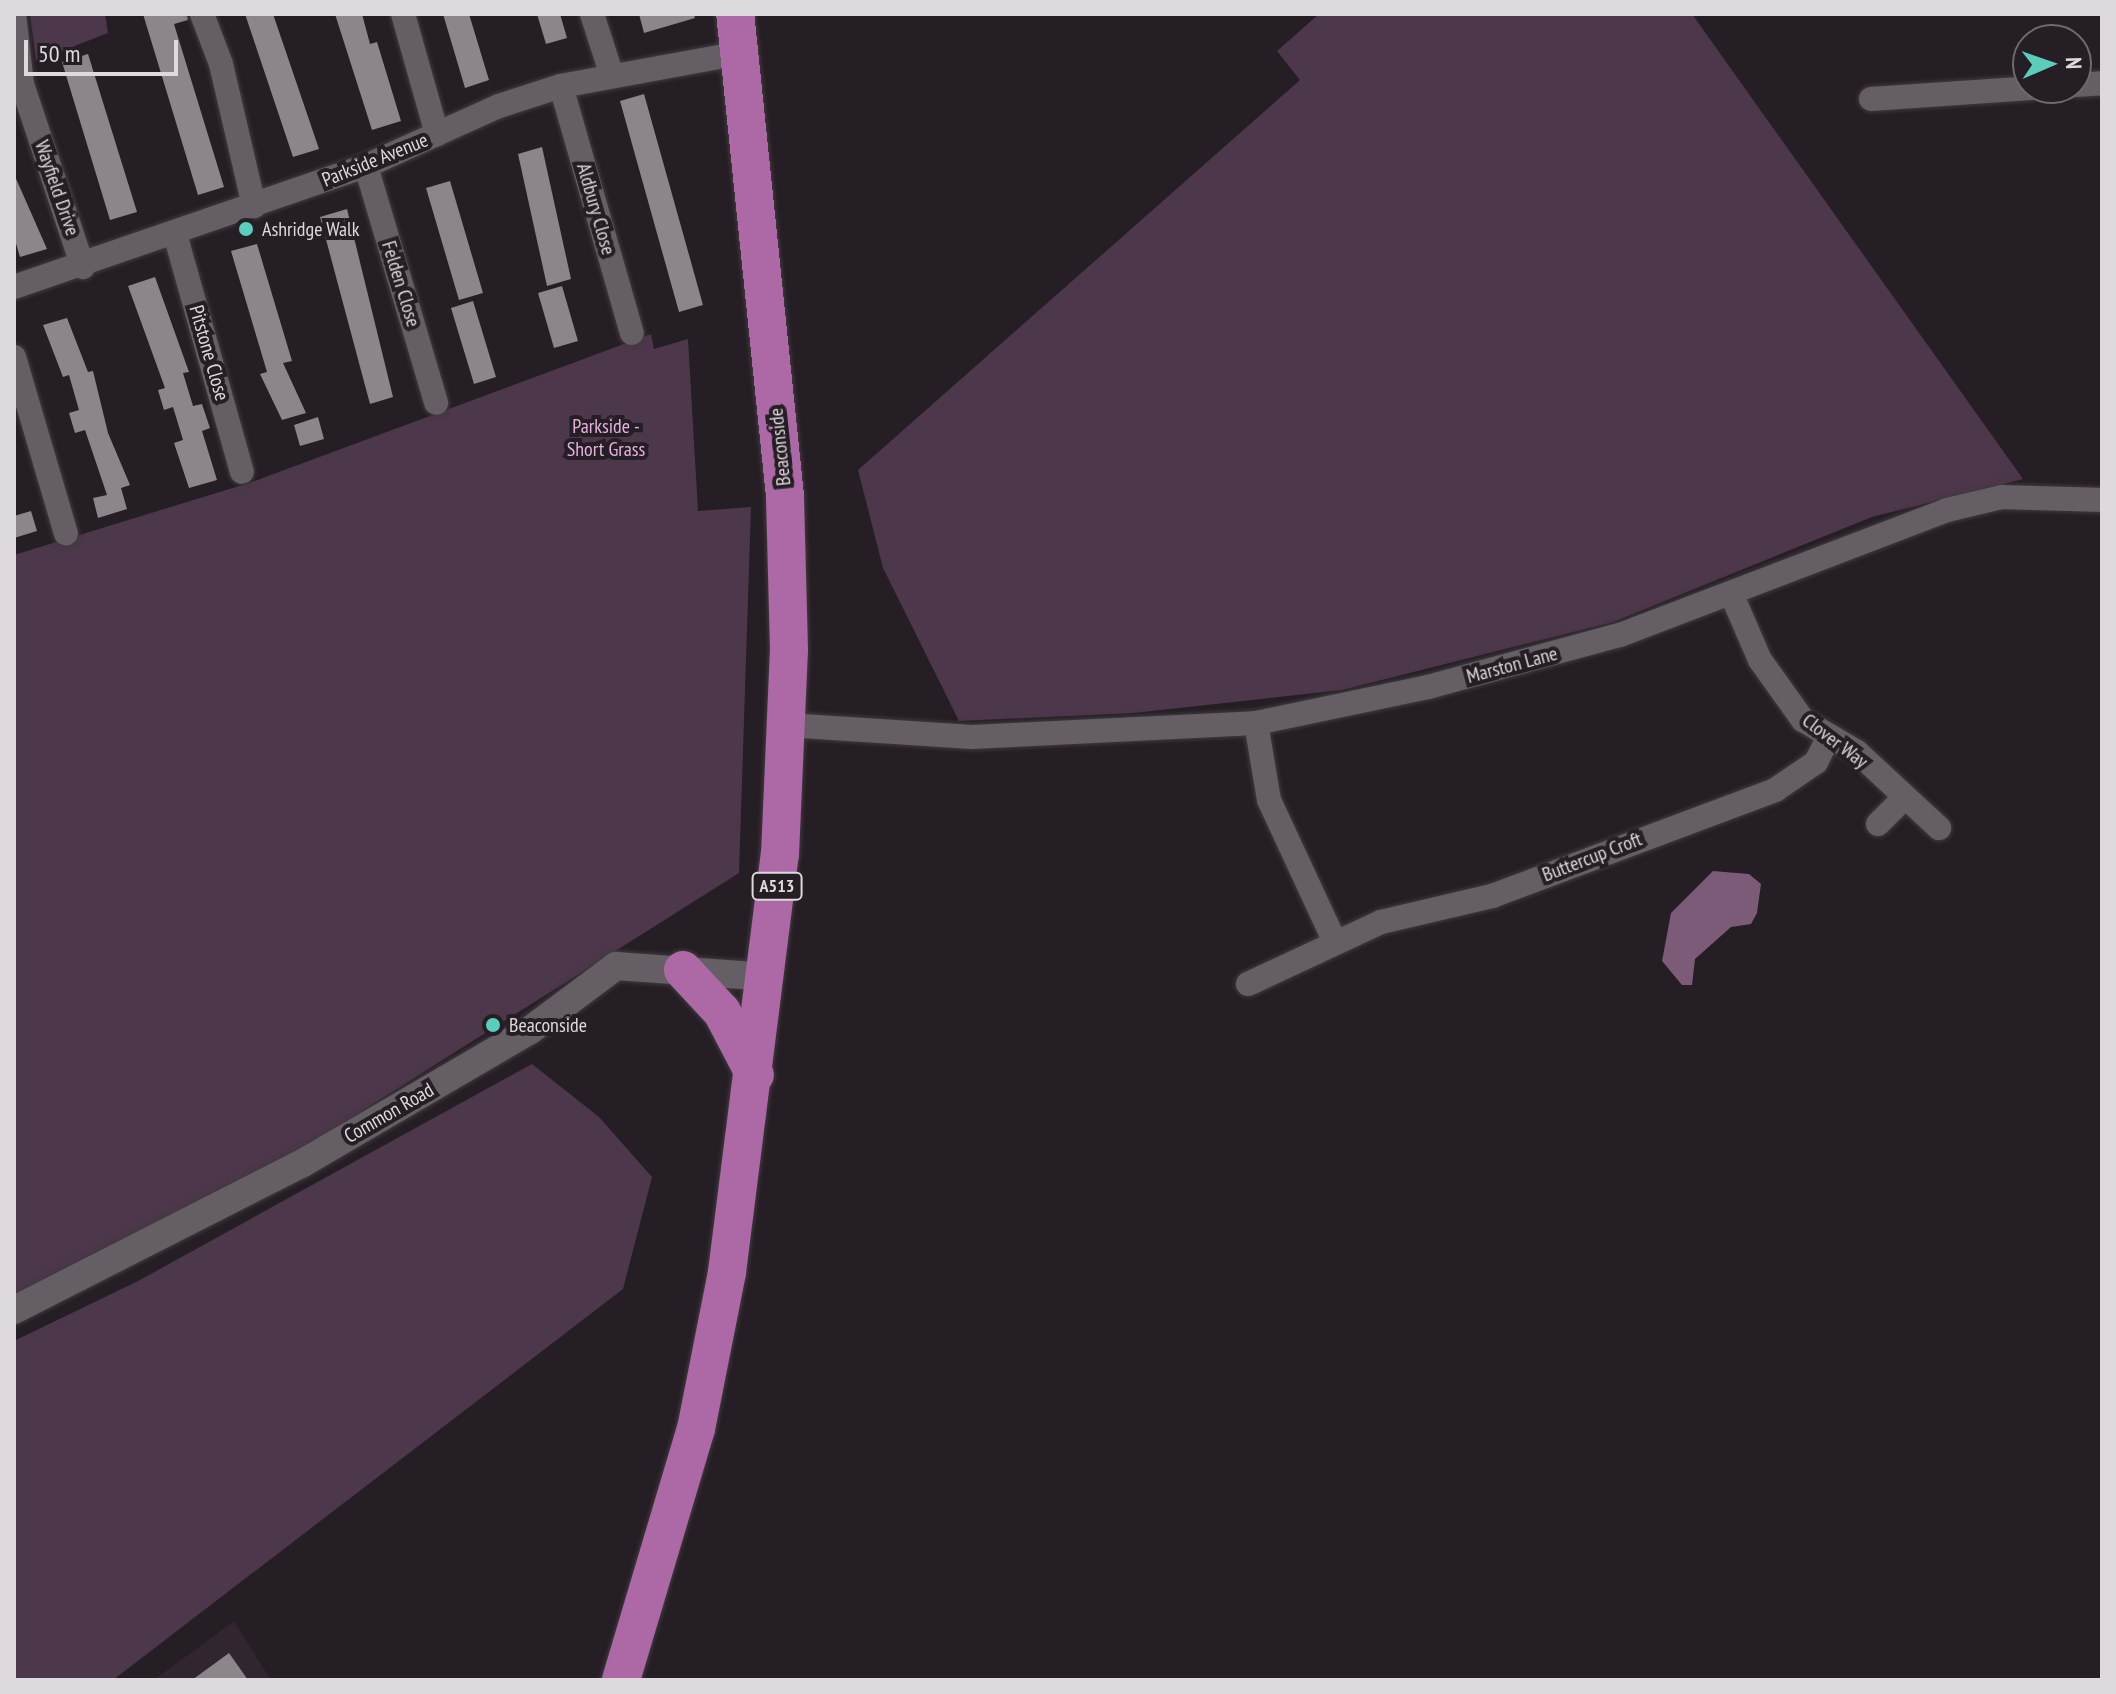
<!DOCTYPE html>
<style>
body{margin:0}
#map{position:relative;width:2116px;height:1694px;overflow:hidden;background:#251e24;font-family:"PT Sans Narrow",sans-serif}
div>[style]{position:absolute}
.built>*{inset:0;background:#312630}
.green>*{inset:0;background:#4d374a}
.water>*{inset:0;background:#7b5b77}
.building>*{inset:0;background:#8d858c}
.roads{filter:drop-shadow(0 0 2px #403a3f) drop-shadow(0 0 2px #403a3f)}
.minor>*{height:24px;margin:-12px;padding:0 12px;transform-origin:12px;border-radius:12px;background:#665e65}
.tertiary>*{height:28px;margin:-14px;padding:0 14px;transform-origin:14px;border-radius:14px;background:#665e65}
.trunk>*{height:38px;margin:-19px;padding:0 19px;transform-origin:19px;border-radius:19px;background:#ac69a5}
.dots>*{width:22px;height:22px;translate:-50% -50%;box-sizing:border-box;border:4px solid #251e24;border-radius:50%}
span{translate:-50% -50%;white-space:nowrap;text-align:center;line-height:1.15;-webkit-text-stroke:8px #251e24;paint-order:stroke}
.shield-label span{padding:2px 6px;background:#251e24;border:2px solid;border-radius:6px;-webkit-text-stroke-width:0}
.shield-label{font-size:18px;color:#ddd9dd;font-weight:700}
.street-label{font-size:20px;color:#ddd9dd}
.poi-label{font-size:20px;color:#ddd9dd}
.left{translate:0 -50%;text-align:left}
.park-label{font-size:20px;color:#e6b0df}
.frame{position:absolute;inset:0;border:16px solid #ddd9dd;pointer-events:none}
.north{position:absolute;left:2012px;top:24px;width:80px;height:80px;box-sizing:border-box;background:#251e24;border:2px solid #6f696e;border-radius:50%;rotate:88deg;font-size:22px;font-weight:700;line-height:32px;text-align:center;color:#ddd9dd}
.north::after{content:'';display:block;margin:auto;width:28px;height:36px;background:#5bcebb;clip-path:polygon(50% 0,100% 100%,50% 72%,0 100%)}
.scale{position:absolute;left:24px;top:40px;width:154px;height:36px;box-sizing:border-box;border:4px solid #ddd9dd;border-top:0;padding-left:10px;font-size:24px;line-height:28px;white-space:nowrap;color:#ddd9dd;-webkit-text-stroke:6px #251e24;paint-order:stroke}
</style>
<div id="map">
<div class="built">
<div style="clip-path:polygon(234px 1621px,271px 1680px,154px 1680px)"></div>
</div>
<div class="green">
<div style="clip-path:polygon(30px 14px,105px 14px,108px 33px,36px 61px)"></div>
<div style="clip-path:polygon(1319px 14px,1692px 14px,2023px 479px,1872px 517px,1613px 622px,1342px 690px,1134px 713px,959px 721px,883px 568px,858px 470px,1300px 80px,1277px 51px)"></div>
<div style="clip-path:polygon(651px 334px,654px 349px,688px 339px,698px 511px,751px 507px,739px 873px,297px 1152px,14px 1298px,14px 555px,249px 483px)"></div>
<div style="clip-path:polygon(532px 1064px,599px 1117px,652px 1177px,623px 1289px,113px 1680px,14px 1680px,14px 1341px,138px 1281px)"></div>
</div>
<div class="water">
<div style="clip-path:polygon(1713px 871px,1749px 874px,1761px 884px,1757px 913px,1751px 924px,1731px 927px,1695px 959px,1692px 985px,1682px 985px,1662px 961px,1671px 913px)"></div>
</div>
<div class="building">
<div style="clip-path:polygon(143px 14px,187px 14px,188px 20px,174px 24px,224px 187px,198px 195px)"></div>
<div style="clip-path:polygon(245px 14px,273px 14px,319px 149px,293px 157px)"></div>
<div style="clip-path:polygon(335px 14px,362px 14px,370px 44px,377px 42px,401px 121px,372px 130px)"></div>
<div style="clip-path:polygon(443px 14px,469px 14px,489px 80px,465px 88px)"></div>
<div style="clip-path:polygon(537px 14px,560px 14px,567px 38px,546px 44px)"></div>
<div style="clip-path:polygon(639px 14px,694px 14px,695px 18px,644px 33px)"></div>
<div style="clip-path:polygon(88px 54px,137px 212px,110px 220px,62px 62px)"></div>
<div style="clip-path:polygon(644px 94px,703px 305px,679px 312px,620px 101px)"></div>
<div style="clip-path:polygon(542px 147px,571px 279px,547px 286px,518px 154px)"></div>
<div style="clip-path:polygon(14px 174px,47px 249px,20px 257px,14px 237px)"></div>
<div style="clip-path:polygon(450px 181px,483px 293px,459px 300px,426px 188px)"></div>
<div style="clip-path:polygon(347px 209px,393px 397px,370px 404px,320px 217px)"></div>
<div style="clip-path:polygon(257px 244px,292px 361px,283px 363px,306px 413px,282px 420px,260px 374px,267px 372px,231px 251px)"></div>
<div style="clip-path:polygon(155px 277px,189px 372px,183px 373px,193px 406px,202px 404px,210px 428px,202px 431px,217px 480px,189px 488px,174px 443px,183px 440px,173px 407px,164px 410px,158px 390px,165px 388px,128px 286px)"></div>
<div style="clip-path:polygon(562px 286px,578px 341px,554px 348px,538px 293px)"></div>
<div style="clip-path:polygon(473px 301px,496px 377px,474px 384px,451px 308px)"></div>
<div style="clip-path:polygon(67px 318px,88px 372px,93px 371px,108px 433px,130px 485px,121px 488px,127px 509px,98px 518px,93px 498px,107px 495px,85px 430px,75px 433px,69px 413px,79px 410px,69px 375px,63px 377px,43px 325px)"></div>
<div style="clip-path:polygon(318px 417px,324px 439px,300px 446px,294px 425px)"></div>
<div style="clip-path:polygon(31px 511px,37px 531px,14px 538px,14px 516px)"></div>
<div style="clip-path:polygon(229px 1653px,248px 1680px,192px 1680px)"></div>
</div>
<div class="roads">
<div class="minor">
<div style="left:14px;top:14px;width:70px;rotate:83.5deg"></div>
<div style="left:22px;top:84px;width:193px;rotate:71.6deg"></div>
<div style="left:202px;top:14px;width:53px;rotate:69.2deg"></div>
<div style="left:221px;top:64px;width:146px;rotate:76.9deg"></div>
<div style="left:403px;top:14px;width:125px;rotate:74.2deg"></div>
<div style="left:592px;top:14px;width:65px;rotate:72.1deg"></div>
<div style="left:2076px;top:85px;width:26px;rotate:-4deg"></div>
<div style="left:561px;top:86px;width:257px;rotate:74deg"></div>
<div style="left:1871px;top:99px;width:160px;rotate:-3.9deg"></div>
<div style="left:366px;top:166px;width:247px;rotate:73.5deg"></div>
<div style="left:175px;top:234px;width:247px;rotate:74.3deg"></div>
<div style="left:14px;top:287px;width:372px;rotate:-19deg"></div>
<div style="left:366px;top:166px;width:146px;rotate:-24.3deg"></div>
<div style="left:499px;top:106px;width:65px;rotate:-17.9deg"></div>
<div style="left:561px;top:86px;width:183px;rotate:-10.4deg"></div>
<div style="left:14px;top:357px;width:184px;rotate:73.6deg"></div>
<div style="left:1731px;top:593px;width:73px;rotate:66.6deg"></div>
<div style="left:1760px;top:660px;width:74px;rotate:54.4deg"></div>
<div style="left:1803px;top:720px;width:63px;rotate:30.7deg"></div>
<div style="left:1857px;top:752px;width:112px;rotate:42.8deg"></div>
<div style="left:1256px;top:723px;width:78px;rotate:80.4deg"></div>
<div style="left:1269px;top:800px;width:157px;rotate:65.1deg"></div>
<div style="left:787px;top:725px;width:185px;rotate:3.7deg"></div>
<div style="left:972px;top:737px;width:284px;rotate:-2.8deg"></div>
<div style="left:1256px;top:723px;width:176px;rotate:-11.8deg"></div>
<div style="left:1428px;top:687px;width:199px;rotate:-15.2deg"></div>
<div style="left:1620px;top:635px;width:350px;rotate:-20.9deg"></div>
<div style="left:1947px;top:510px;width:57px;rotate:-13.3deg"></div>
<div style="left:2002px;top:497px;width:100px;rotate:1.7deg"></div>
<div style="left:1878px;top:824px;width:35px;rotate:-45deg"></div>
<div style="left:1248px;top:984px;width:147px;rotate:-25deg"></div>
<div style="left:1381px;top:922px;width:114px;rotate:-13.2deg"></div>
<div style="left:1492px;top:896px;width:302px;rotate:-20.5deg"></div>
<div style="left:1775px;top:790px;width:50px;rotate:-34.3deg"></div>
<div style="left:1816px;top:762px;width:27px;rotate:-63deg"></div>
</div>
<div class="tertiary">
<div style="left:14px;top:1310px;width:322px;rotate:-27deg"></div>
<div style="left:301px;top:1164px;width:264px;rotate:-30.3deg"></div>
<div style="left:529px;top:1031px;width:109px;rotate:-36.8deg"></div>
<div style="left:616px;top:966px;width:152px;rotate:4.1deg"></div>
</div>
<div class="trunk">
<div style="left:683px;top:970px;width:57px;rotate:47.1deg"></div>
<div style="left:722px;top:1012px;width:71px;rotate:62.4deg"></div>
<div style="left:621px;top:1680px;width:262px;rotate:-73.4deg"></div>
<div style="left:696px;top:1429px;width:160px;rotate:-78.8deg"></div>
<div style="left:727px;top:1272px;width:420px;rotate:-82.8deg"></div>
<div style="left:780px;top:855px;width:205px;rotate:-87.5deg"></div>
<div style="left:789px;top:650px;width:154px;rotate:-91.5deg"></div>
<div style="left:785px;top:496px;width:485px;rotate:-95.9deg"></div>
</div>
</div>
<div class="dots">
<div style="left:246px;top:229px;background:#5bcebb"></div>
<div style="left:493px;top:1025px;background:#5bcebb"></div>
</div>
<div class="shield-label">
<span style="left:777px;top:886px">A513</span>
</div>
<div class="street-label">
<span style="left:375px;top:160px;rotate:-22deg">Parkside Avenue</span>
<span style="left:57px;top:188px;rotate:71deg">Wayfield Drive</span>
<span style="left:596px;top:209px;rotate:74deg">Aldbury Close</span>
<span style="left:401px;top:284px;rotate:73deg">Felden Close</span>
<span style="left:209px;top:353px;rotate:74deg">Pitstone Close</span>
<span style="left:780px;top:447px;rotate:-96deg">Beaconside</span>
<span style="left:1512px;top:665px;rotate:-15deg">Marston Lane</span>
<span style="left:1835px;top:741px;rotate:37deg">Clover Way</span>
<span style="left:1592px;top:857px;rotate:-21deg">Buttercup Croft</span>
<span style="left:389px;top:1113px;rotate:-30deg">Common Road</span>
</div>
<div class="poi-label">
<span class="left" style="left:262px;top:229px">Ashridge Walk</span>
<span class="left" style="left:509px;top:1025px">Beaconside</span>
</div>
<div class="park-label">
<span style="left:606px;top:438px">Parkside -<br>Short Grass</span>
</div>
<div class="frame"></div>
<div class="north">N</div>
<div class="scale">50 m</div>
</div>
